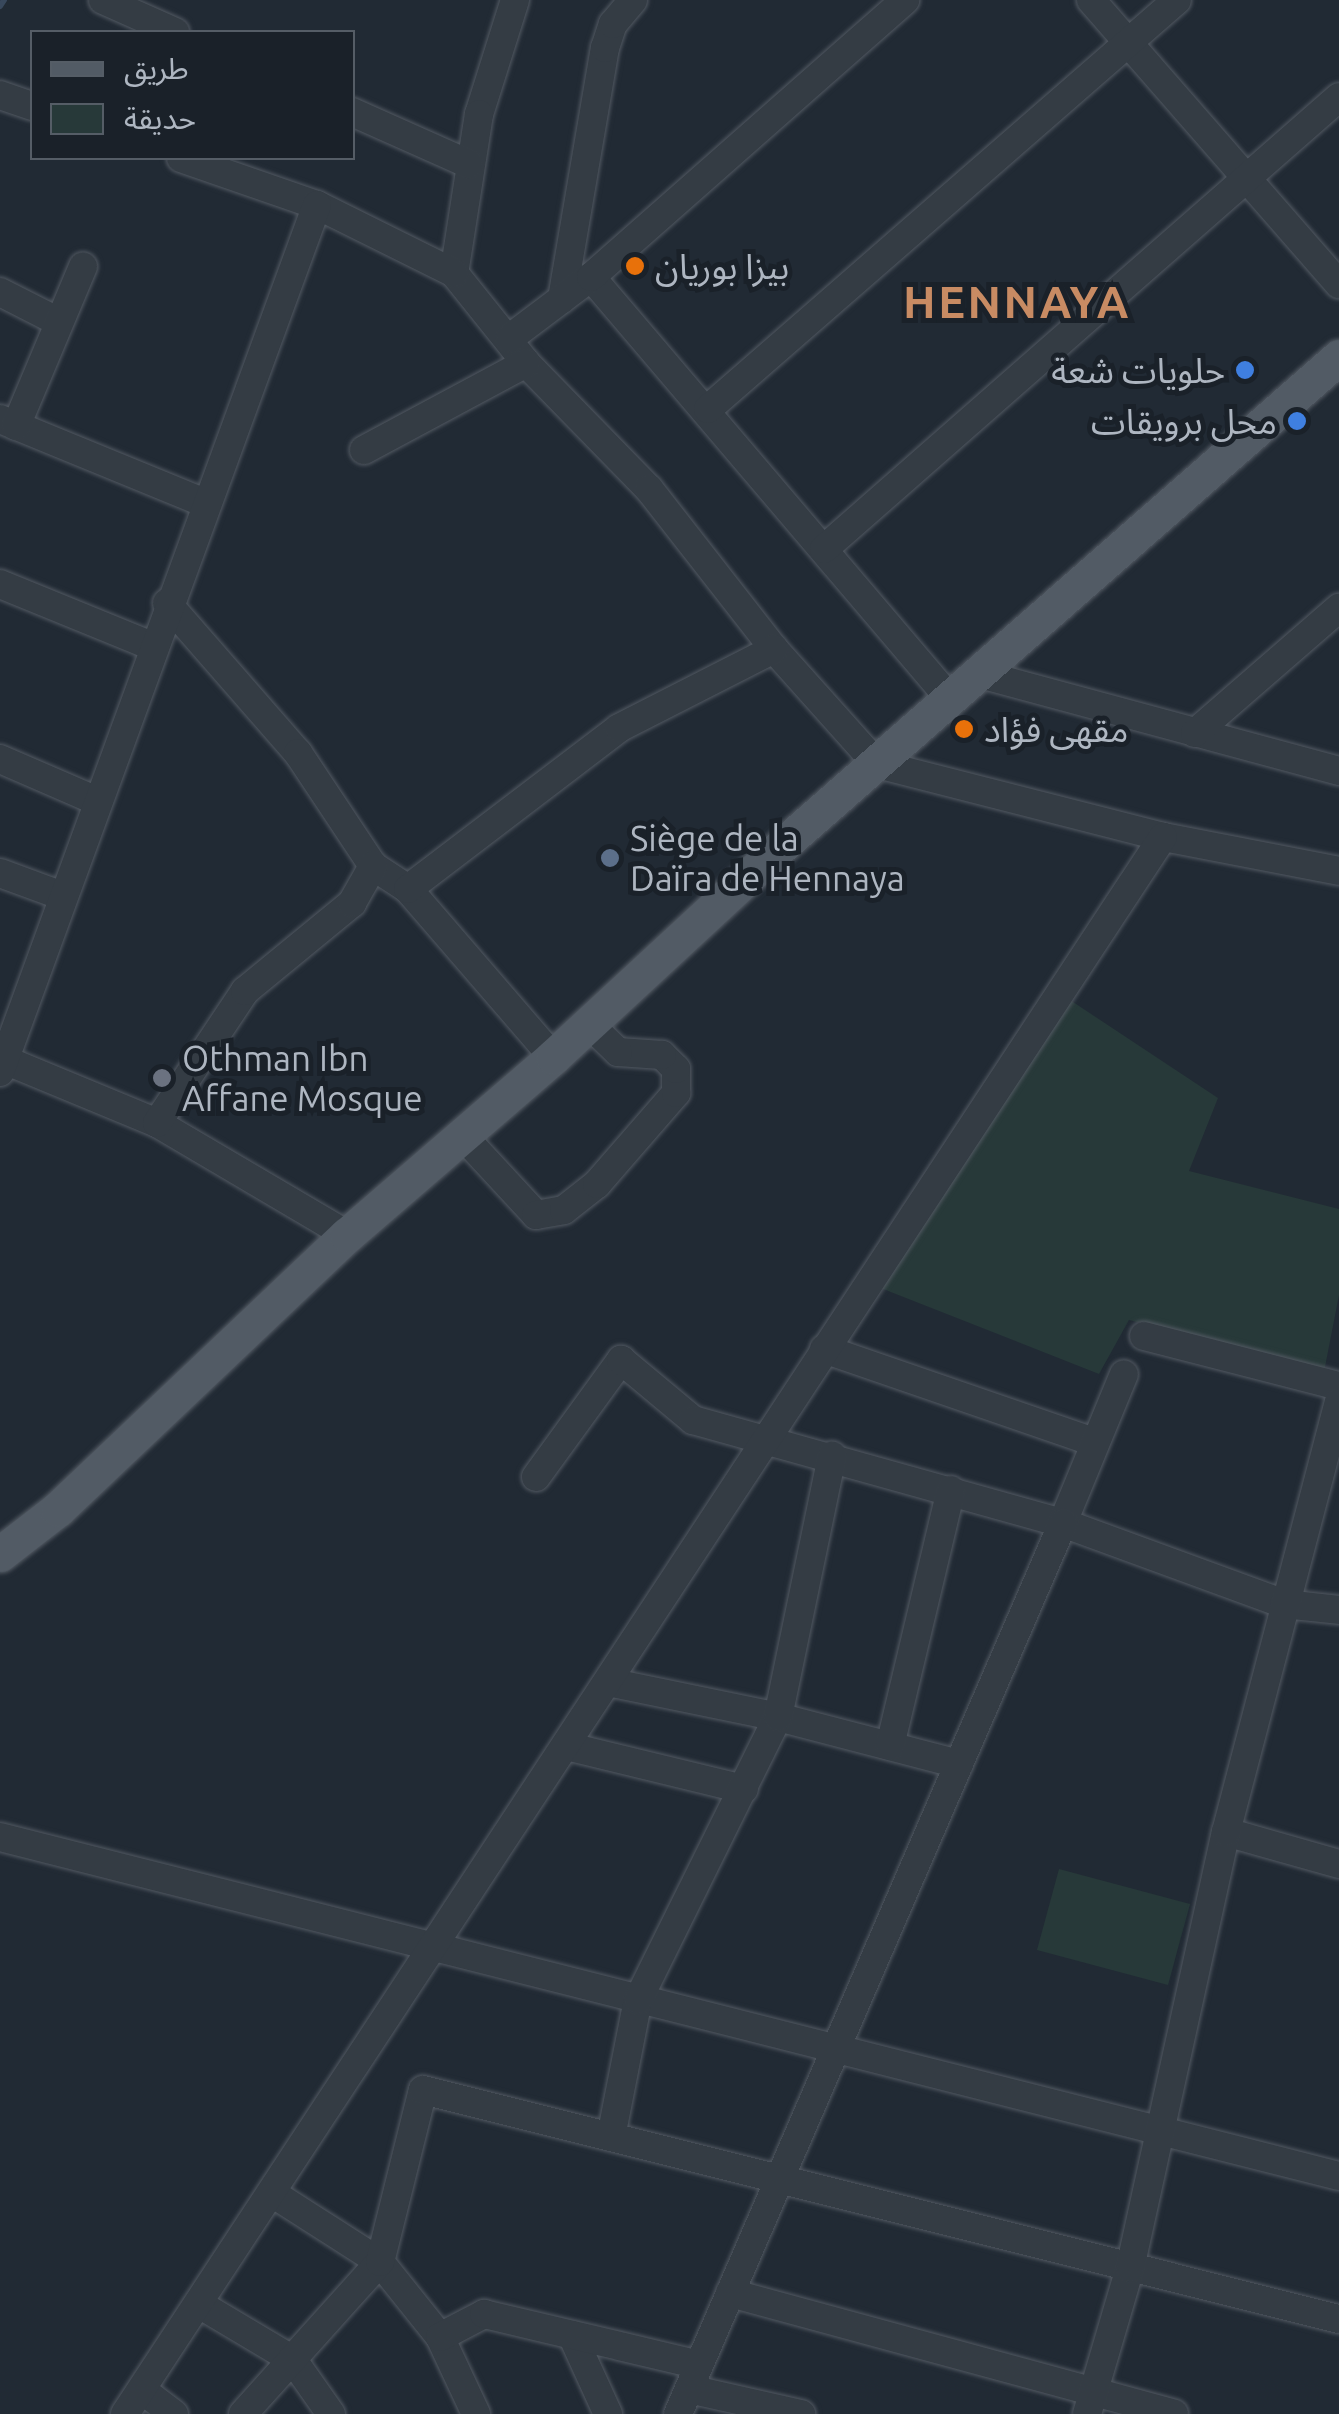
<!DOCTYPE html>
<meta charset="utf-8">
<style>
body{margin:0}
#map{position:relative;width:1339px;height:2414px;overflow:hidden;background:#212a34;font-family:Ubuntu,"Noto Sans Arabic",sans-serif}
div>[style]{position:absolute}
.green>*{inset:0;background:#273939}
.stream>*{height:6px;margin:-3px;padding:0 3px;transform-origin:3px;border-radius:3px;background:#38485c}
.roads{filter:drop-shadow(0 0 2px #525962) drop-shadow(0 0 2px #525962)}
.minor>*{height:28px;margin:-14px;padding:0 14px;transform-origin:14px;border-radius:14px;background:#343c44}
.major>*{height:35px;margin:-17.5px;padding:0 17.5px;transform-origin:17.5px;border-radius:17.5px;background:#525b65}
.dots>*{width:28px;height:28px;translate:-50% -50%;box-sizing:border-box;border:5px solid #1a2129;border-radius:50%}
span{translate:-50% -50%;white-space:nowrap;text-align:center;line-height:1.15;-webkit-text-stroke:10px #1a2129;paint-order:stroke}
.poi-label{font-size:35px;color:#aeb6c1}
.left{translate:0 -50%;text-align:left}
.right{translate:-100% -50%;text-align:right}
.district-label{font-size:45px;color:#c88b63;font-weight:700;letter-spacing:2.5px}
.legend{position:absolute;left:30px;top:30px;width:325px;height:130px;box-sizing:border-box;background:#1a2129;border:2px solid #555d66;margin:0;padding:12px 18px;list-style:none;font-size:30px;color:#aeb6c1}
.legend li{display:flex;align-items:center;gap:20px;height:50px}
.legend b{width:50px;border:2px solid #555d66}
</style>
<div id="map">
<div class="green">
<div style="clip-path:polygon(1070px 1000px,1218px 1098px,1189px 1171px,1339px 1209px,1339px 1295px,1324px 1372px,1129px 1320px,1099px 1374px,878px 1287px)"></div>
<div style="clip-path:polygon(1059px 1869px,1190px 1904px,1168px 1985px,1037px 1950px)"></div>
</div>
<div class="stream">
<div style="left:0;top:6px;width:7px;rotate:-56deg"></div>
</div>
<div class="roads">
<div class="minor">
<div style="left:103px;top:0;width:79px;rotate:24deg"></div>
<div style="left:515px;top:0;width:120px;rotate:107.5deg"></div>
<div style="left:479px;top:114px;width:161px;rotate:98.9deg"></div>
<div style="left:454px;top:273px;width:115px;rotate:51.3deg"></div>
<div style="left:526px;top:363px;width:176px;rotate:45.7deg"></div>
<div style="left:649px;top:489px;width:203px;rotate:52deg"></div>
<div style="left:774px;top:649px;width:154px;rotate:48.2deg"></div>
<div style="left:877px;top:764px;width:295px;rotate:14.3deg"></div>
<div style="left:1163px;top:837px;width:179px;rotate:10.9deg"></div>
<div style="left:1091px;top:0;width:377px;rotate:48.9deg"></div>
<div style="left:0;top:95px;width:34px;rotate:19deg"></div>
<div style="left:352px;top:112px;width:128px;rotate:24deg"></div>
<div style="left:181px;top:158px;width:144px;rotate:19.1deg"></div>
<div style="left:317px;top:205px;width:153px;rotate:26.4deg"></div>
<div style="left:591px;top:277px;width:555px;rotate:49.6deg"></div>
<div style="left:0;top:292px;width:66px;rotate:27deg"></div>
<div style="left:562px;top:299px;width:255px;rotate:-80.3deg"></div>
<div style="left:605px;top:48px;width:25px;rotate:-72deg"></div>
<div style="left:613px;top:24px;width:31px;rotate:-50deg"></div>
<div style="left:510px;top:338px;width:101px;rotate:-37deg"></div>
<div style="left:591px;top:277px;width:419px;rotate:-41.4deg"></div>
<div style="left:708px;top:409px;width:622px;rotate:-41.09deg"></div>
<div style="left:0;top:419px;width:222px;rotate:22.3deg"></div>
<div style="left:16px;top:426px;width:173px;rotate:-67.2deg"></div>
<div style="left:364px;top:450px;width:184px;rotate:-28.2deg"></div>
<div style="left:824px;top:549px;width:685px;rotate:-41.27deg"></div>
<div style="left:0;top:584px;width:164px;rotate:22.2deg"></div>
<div style="left:167px;top:603px;width:199px;rotate:48.9deg"></div>
<div style="left:298px;top:753px;width:136px;rotate:56.4deg"></div>
<div style="left:373px;top:866px;width:42px;rotate:33.3deg"></div>
<div style="left:408px;top:889px;width:222px;rotate:49.2deg"></div>
<div style="left:980px;top:674px;width:372px;rotate:15.1deg"></div>
<div style="left:1195px;top:733px;width:191px;rotate:-41deg"></div>
<div style="left:0;top:759px;width:106px;rotate:23.4deg"></div>
<div style="left:0;top:873px;width:67px;rotate:20.1deg"></div>
<div style="left:408px;top:889px;width:265px;rotate:-37.3deg"></div>
<div style="left:619px;top:728px;width:174px;rotate:-27deg"></div>
<div style="left:0;top:1058px;width:170px;rotate:22.5deg"></div>
<div style="left:157px;top:1123px;width:221px;rotate:30.5deg"></div>
<div style="left:0;top:1072px;width:923px;rotate:-69.92deg"></div>
<div style="left:157px;top:1123px;width:159px;rotate:-56.3deg"></div>
<div style="left:245px;top:991px;width:139px;rotate:-39.4deg"></div>
<div style="left:352px;top:903px;width:43px;rotate:-60.4deg"></div>
<div style="left:462px;top:1135px;width:109px;rotate:47.2deg"></div>
<div style="left:536px;top:1215px;width:28px;rotate:-10deg"></div>
<div style="left:564px;top:1210px;width:42px;rotate:-38.2deg"></div>
<div style="left:597px;top:1184px;width:121px;rotate:-49deg"></div>
<div style="left:676px;top:1093px;width:24px;rotate:-90deg"></div>
<div style="left:676px;top:1069px;width:20px;rotate:-135deg"></div>
<div style="left:662px;top:1055px;width:44px;rotate:-176.1deg"></div>
<div style="left:618px;top:1052px;width:40px;rotate:-136deg"></div>
<div style="left:1144px;top:1336px;width:201px;rotate:14.4deg"></div>
<div style="left:824px;top:1349px;width:286px;rotate:19deg"></div>
<div style="left:536px;top:1477px;width:145px;rotate:-54deg"></div>
<div style="left:621px;top:1360px;width:94px;rotate:39.8deg"></div>
<div style="left:693px;top:1420px;width:384px;rotate:15.6deg"></div>
<div style="left:1063px;top:1523px;width:235px;rotate:20.1deg"></div>
<div style="left:1284px;top:1604px;width:55px;rotate:6.2deg"></div>
<div style="left:1061px;top:1527px;width:165px;rotate:-67.6deg"></div>
<div style="left:608px;top:1682px;width:174px;rotate:11.6deg"></div>
<div style="left:778px;top:1717px;width:187px;rotate:14.6deg"></div>
<div style="left:566px;top:1746px;width:183px;rotate:13.6deg"></div>
<div style="left:890px;top:1746px;width:263px;rotate:-76.6deg"></div>
<div style="left:1226px;top:1832px;width:117px;rotate:15.8deg"></div>
<div style="left:0;top:1837px;width:1381px;rotate:14.21deg"></div>
<div style="left:611px;top:2137px;width:140px;rotate:-78.9deg"></div>
<div style="left:638px;top:2000px;width:316px;rotate:-63.7deg"></div>
<div style="left:778px;top:1717px;width:267px;rotate:-78.3deg"></div>
<div style="left:272px;top:2193px;width:128px;rotate:32.6deg"></div>
<div style="left:380px;top:2262px;width:96px;rotate:51.3deg"></div>
<div style="left:440px;top:2337px;width:85px;rotate:64.9deg"></div>
<div style="left:730px;top:2293px;width:460px;rotate:15.2deg"></div>
<div style="left:199px;top:2304px;width:109px;rotate:30.8deg"></div>
<div style="left:293px;top:2360px;width:66px;rotate:54.9deg"></div>
<div style="left:572px;top:2335px;width:87px;rotate:65.5deg"></div>
<div style="left:440px;top:2337px;width:50px;rotate:-27.6deg"></div>
<div style="left:484px;top:2314px;width:221px;rotate:13.3deg"></div>
<div style="left:689px;top:2389px;width:115px;rotate:12.6deg"></div>
<div style="left:142px;top:2390px;width:40px;rotate:37deg"></div>
<div style="left:125px;top:2414px;width:1888px;rotate:-56.65deg"></div>
<div style="left:243px;top:2414px;width:205px;rotate:-48deg"></div>
<div style="left:380px;top:2262px;width:177px;rotate:-76deg"></div>
<div style="left:423px;top:2090px;width:944px;rotate:14.04deg"></div>
<div style="left:678px;top:2414px;width:971px;rotate:-66.63deg"></div>
<div style="left:1087px;top:2414px;width:152px;rotate:-73.6deg"></div>
<div style="left:1130px;top:2268px;width:446px;rotate:-77.6deg"></div>
<div style="left:1226px;top:1832px;width:445px;rotate:-75.3deg"></div>
</div>
<div class="major">
<div style="left:0;top:1554px;width:73px;rotate:-37.8deg"></div>
<div style="left:58px;top:1509px;width:398px;rotate:-43.5deg"></div>
<div style="left:347px;top:1235px;width:272px;rotate:-40.8deg"></div>
<div style="left:553px;top:1057px;width:297px;rotate:-42.8deg"></div>
<div style="left:771px;top:855px;width:755px;rotate:-41.24deg"></div>
</div>
</div>
<div class="dots">
<div style="left:635px;top:266px;background:#e8710a"></div>
<div style="left:1245px;top:370px;background:#3f7fe0"></div>
<div style="left:1297px;top:421px;background:#3f7fe0"></div>
<div style="left:964px;top:729px;background:#e8710a"></div>
<div style="left:610px;top:858px;background:#5c6f8a"></div>
<div style="left:162px;top:1078px;background:#6b7280"></div>
</div>
<div class="poi-label">
<span class="left" style="left:655px;top:266px">بيزا بوريان</span>
<span class="right" style="left:1225px;top:370px">حلويات شعة</span>
<span class="right" style="left:1277px;top:421px">محل برويقات</span>
<span class="left" style="left:984px;top:729px">مقهى فؤاد</span>
<span class="left" style="left:630px;top:858px">Siège de la<br>Daïra de Hennaya</span>
<span class="left" style="left:182px;top:1078px">Othman Ibn<br>Affane Mosque</span>
</div>
<div class="district-label">
<span style="left:1017px;top:302px">HENNAYA</span>
</div>
<ul class="legend">
<li><b style="height:12px;background:#525b65"></b>طريق</li>
<li><b style="height:28px;background:#273939"></b>حديقة</li>
</ul>
</div>
